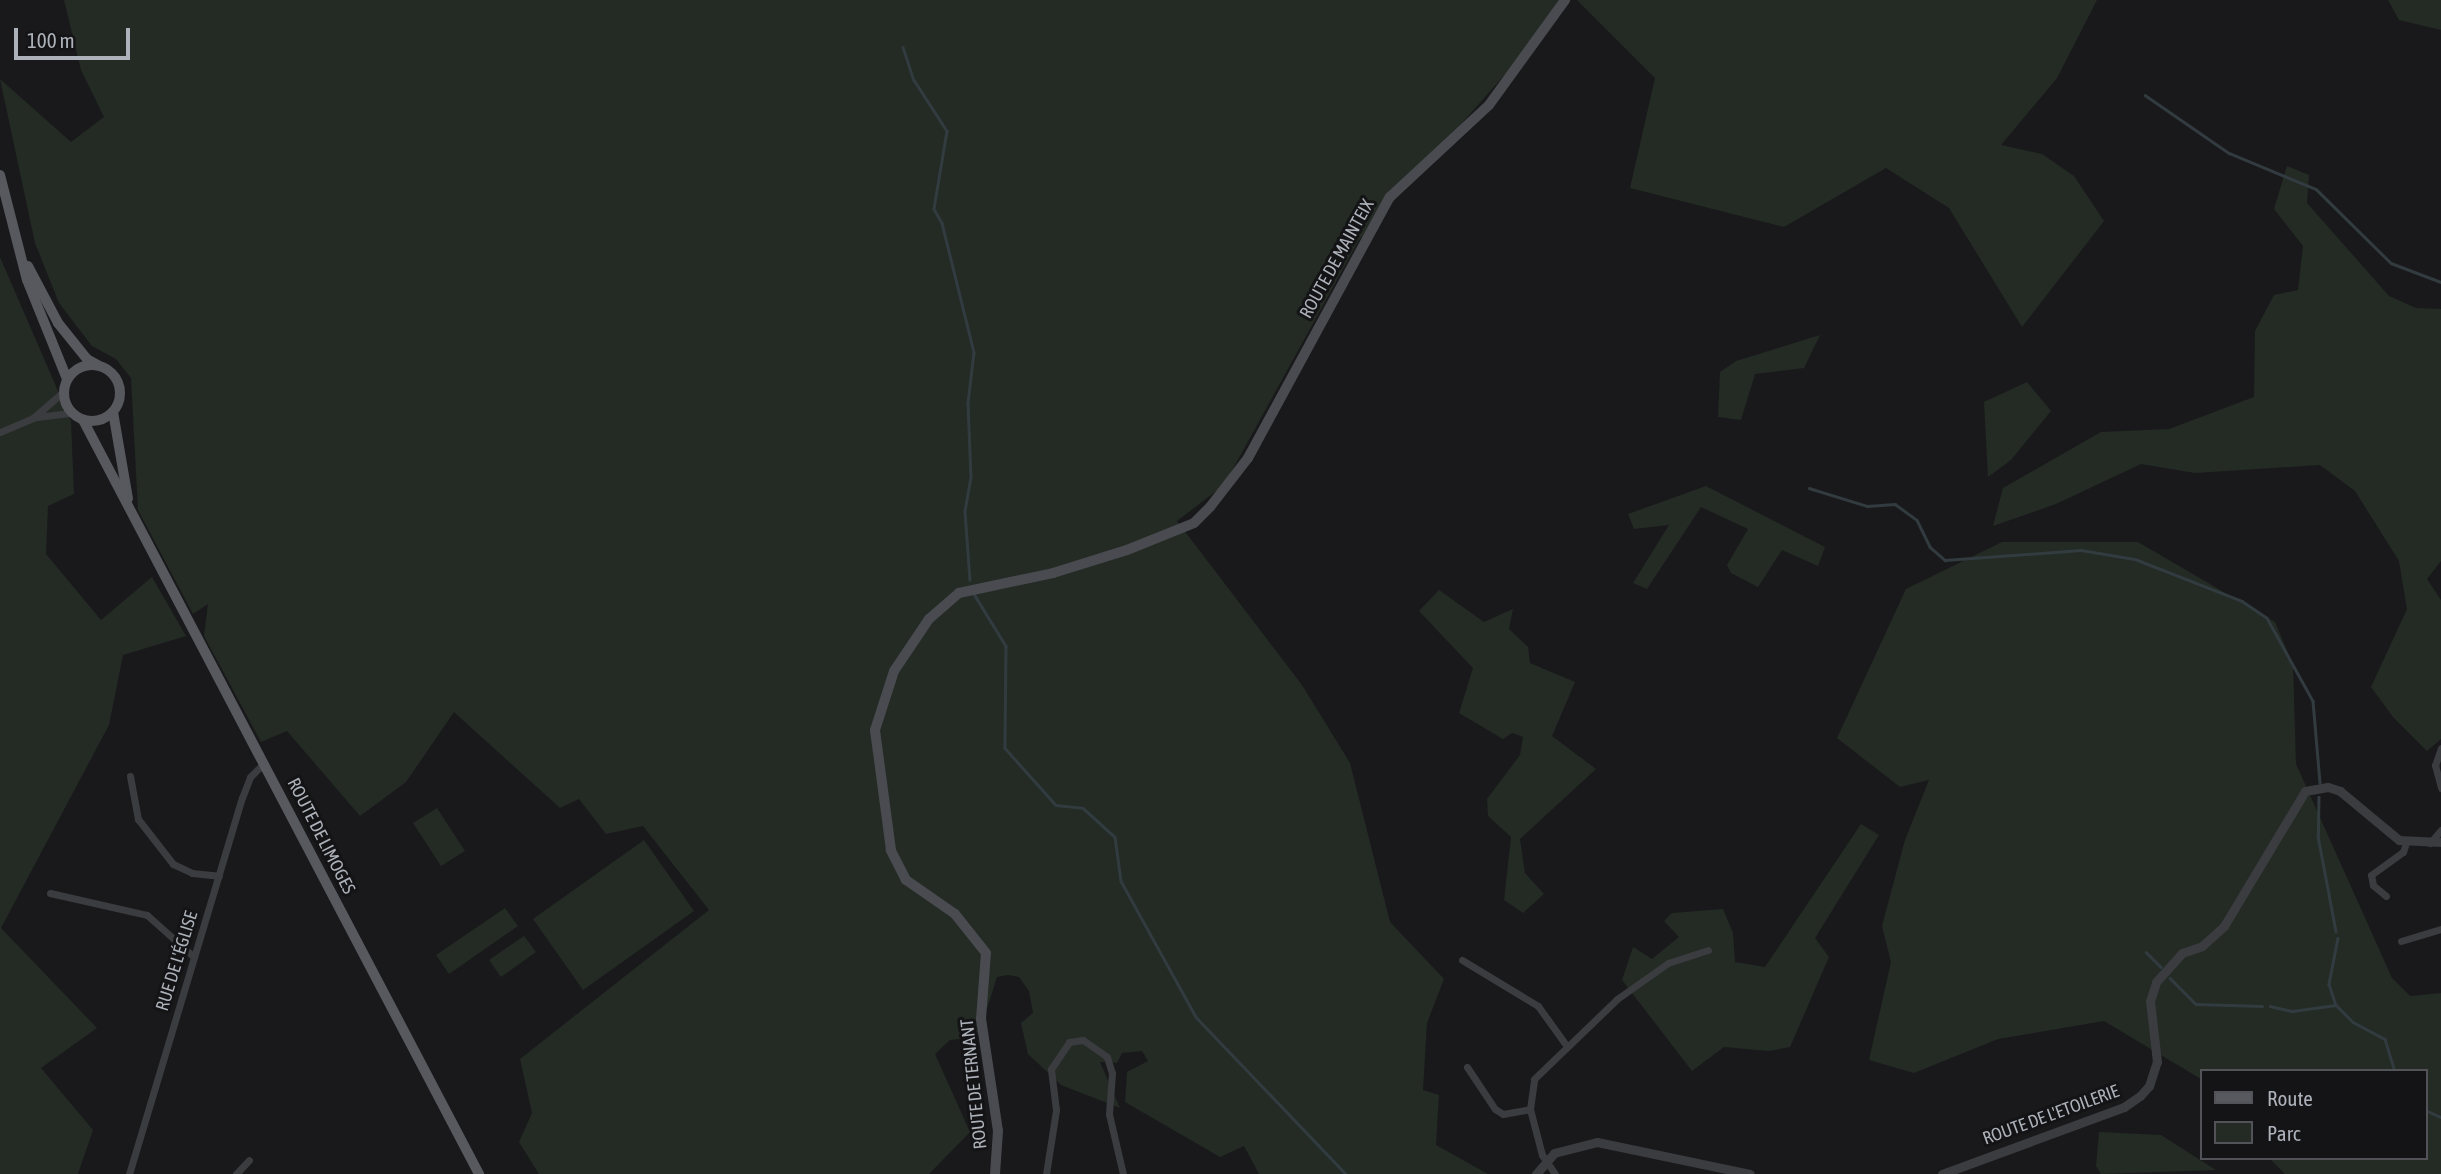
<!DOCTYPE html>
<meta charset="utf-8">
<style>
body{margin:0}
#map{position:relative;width:2441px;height:1174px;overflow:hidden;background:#19191b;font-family:"Asap Condensed",sans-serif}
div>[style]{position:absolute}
.green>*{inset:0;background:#232b24}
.stream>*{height:2.5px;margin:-1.25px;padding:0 1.25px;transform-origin:1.25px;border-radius:1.25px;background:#323b40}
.minor>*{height:7px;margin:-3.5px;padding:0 3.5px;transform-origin:3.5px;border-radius:3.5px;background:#3a3c40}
.tertiary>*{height:9px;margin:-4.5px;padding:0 4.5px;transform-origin:4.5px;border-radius:4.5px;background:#3a3c40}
.secondary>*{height:10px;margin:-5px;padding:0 5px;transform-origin:5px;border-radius:5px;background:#494b50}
.primary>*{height:10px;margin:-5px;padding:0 5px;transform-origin:5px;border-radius:5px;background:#57595f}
.primary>.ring{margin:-5px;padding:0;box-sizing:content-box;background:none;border:10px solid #57595f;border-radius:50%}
span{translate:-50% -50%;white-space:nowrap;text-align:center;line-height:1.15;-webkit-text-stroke:6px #141416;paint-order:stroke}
.street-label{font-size:18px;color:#adb2ba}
.legend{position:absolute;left:2200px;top:1069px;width:228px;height:91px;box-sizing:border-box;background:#141416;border:2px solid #515358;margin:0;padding:9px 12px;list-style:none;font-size:21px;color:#adb2ba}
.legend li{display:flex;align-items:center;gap:14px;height:35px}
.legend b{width:35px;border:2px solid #515358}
.scale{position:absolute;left:14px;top:28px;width:116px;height:32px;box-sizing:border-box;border:4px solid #adb2ba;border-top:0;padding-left:9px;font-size:21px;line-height:24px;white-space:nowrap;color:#adb2ba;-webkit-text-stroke:5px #141416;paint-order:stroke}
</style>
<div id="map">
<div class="green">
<div style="clip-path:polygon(64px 0,1559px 0,1522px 55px,1359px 240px,1224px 485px,1177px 521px,1302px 685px,1350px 763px,1390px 922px,1444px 979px,1427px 1023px,1423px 1090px,1439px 1095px,1436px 1145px,1488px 1174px,1259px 1174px,1244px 1146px,1220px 1157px,1125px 1102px,1127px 1072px,1148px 1061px,1142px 1051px,1122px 1053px,1117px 1063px,1100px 1062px,1120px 1108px,1061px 1085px,1028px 1054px,1021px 1023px,1033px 1013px,1029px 991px,1019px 977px,1008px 975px,997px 977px,978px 1037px,950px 1040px,935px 1054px,970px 1132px,929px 1174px,539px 1174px,519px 1142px,532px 1113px,520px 1059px,709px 910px,643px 826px,606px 834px,579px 799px,560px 808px,454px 712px,406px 782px,360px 816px,287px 731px,261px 742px,204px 636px,208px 604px,193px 614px,138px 510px,131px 378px,116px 359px,92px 346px,59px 303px,35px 243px,0 79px,71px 142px,104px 117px,81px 70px)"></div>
<div style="clip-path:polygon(1577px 0,2097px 0,2057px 78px,2001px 145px,2042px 154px,2074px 176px,2104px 221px,2022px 327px,1949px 208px,1886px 168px,1784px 227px,1630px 188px,1655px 78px)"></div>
<div style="clip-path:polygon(2388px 0,2441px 0,2441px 30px,2399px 20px)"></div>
<div style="clip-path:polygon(2287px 166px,2309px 175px,2307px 203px,2389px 296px,2416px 308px,2441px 309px,2441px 561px,2427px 579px,2441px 600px,2441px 739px,2427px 751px,2393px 717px,2371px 687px,2407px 609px,2399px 561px,2355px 491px,2320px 465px,2195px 473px,2141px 464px,2056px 504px,1993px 526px,2003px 488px,2101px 432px,2169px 429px,2254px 397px,2255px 331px,2274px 295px,2298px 290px,2303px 246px,2274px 209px)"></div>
<div style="clip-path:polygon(0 257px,71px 421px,74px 494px,48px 506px,46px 554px,101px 620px,152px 577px,186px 636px,123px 655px,109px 725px,1px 928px,97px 1028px,41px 1068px,93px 1130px,78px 1174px,0 1174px)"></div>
<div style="clip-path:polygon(1820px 335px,1804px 368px,1755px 374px,1741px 420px,1718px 417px,1720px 372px,1736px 361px)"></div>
<div style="clip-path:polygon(2027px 382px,2051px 411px,2011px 460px,1988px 477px,1984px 402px)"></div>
<div style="clip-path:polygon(1706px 486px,1825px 547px,1818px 566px,1782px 550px,1758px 587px,1731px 573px,1727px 565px,1748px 529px,1701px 507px,1647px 589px,1633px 583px,1669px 525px,1634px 529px,1628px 514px)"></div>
<div style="clip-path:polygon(2002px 542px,2138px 542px,2275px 622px,2293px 665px,2296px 764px,2392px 978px,2410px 996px,2441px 993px,2441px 1174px,2285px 1174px,2269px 1158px,2425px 1158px,2425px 1071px,2201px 1071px,2201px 1079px,2104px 1021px,1998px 1039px,1914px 1073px,1869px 1060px,1891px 962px,1882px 926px,1905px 840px,1929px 780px,1900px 787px,1837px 738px,1906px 589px)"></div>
<div style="clip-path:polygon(1439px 590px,1484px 622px,1513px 609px,1509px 629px,1528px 647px,1530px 663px,1575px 682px,1552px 736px,1596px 769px,1520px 839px,1525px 873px,1544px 894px,1523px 913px,1504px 900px,1511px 837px,1488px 816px,1487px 799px,1520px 755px,1523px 737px,1512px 733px,1503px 739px,1459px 713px,1473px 668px,1419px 611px)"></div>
<div style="clip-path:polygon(437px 808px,465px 851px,441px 866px,413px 823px)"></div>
<div style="clip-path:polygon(1861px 824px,1879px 835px,1815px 938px,1829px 957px,1790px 1047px,1769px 1051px,1724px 1047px,1692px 1071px,1622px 980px,1633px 947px,1652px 959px,1679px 937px,1664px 921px,1672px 913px,1723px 909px,1733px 933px,1735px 962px,1765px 967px)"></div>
<div style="clip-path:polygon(644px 840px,694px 911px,583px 990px,533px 919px)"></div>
<div style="clip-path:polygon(505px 908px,518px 926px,449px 974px,436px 955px)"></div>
<div style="clip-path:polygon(524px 936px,536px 952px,501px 977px,489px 960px)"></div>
<div style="clip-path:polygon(2099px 1132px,2161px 1135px,2216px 1170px,2101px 1174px,2096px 1166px)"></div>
</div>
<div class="stream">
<div style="left:903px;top:47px;width:35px;rotate:72deg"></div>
<div style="left:914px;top:80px;width:61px;rotate:57.1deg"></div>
<div style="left:947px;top:131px;width:79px;rotate:99.5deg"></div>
<div style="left:934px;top:209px;width:16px;rotate:60deg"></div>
<div style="left:942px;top:223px;width:133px;rotate:76.1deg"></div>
<div style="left:974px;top:352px;width:51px;rotate:96.7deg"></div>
<div style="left:968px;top:403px;width:74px;rotate:87.7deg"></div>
<div style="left:971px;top:477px;width:35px;rotate:100deg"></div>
<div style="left:965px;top:511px;width:69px;rotate:85.9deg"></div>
<div style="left:2145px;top:95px;width:102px;rotate:34.6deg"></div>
<div style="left:2229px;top:153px;width:94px;rotate:22.5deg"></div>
<div style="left:2316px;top:189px;width:105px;rotate:44.6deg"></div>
<div style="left:2391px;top:263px;width:53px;rotate:20.8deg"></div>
<div style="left:1809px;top:488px;width:61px;rotate:17.2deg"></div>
<div style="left:1867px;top:506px;width:28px;rotate:-4deg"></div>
<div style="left:1895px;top:504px;width:27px;rotate:36deg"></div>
<div style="left:1917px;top:520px;width:30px;rotate:64deg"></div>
<div style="left:1930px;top:547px;width:20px;rotate:41deg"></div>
<div style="left:1945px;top:560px;width:136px;rotate:-4.2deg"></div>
<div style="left:2081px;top:550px;width:55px;rotate:9.5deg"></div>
<div style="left:2135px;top:559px;width:115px;rotate:21.4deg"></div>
<div style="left:2242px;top:601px;width:30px;rotate:34deg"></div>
<div style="left:2267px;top:618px;width:95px;rotate:61deg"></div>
<div style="left:2313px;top:701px;width:82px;rotate:85.1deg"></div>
<div style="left:974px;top:594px;width:61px;rotate:58.4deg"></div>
<div style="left:1006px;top:646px;width:102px;rotate:90.6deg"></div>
<div style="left:1005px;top:748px;width:76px;rotate:48.2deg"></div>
<div style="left:1056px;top:805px;width:27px;rotate:6deg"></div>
<div style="left:1083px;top:808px;width:43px;rotate:42.2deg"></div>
<div style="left:1115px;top:837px;width:44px;rotate:82.2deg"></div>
<div style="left:1121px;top:881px;width:155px;rotate:61.1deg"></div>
<div style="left:1196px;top:1017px;width:217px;rotate:46.3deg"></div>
<div style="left:2319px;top:797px;width:39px;rotate:91deg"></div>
<div style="left:2318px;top:836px;width:97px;rotate:79.3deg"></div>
<div style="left:2338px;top:938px;width:47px;rotate:101.1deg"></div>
<div style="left:2329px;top:984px;width:22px;rotate:72deg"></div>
<div style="left:2336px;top:1005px;width:24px;rotate:45deg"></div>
<div style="left:2353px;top:1022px;width:36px;rotate:28deg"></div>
<div style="left:2385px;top:1039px;width:34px;rotate:73deg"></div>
<div style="left:2146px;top:952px;width:21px;rotate:45deg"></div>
<div style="left:2170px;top:978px;width:37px;rotate:45deg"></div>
<div style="left:2196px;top:1004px;width:66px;rotate:1.7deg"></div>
<div style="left:2270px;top:1006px;width:23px;rotate:13deg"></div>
<div style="left:2292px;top:1011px;width:44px;rotate:-7.8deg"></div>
<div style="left:2425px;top:1110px;width:17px;rotate:24deg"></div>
</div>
<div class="minor">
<div style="left:37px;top:417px;width:35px;rotate:-7deg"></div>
<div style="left:0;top:432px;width:36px;rotate:-23deg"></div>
<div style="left:33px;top:418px;width:41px;rotate:-41.1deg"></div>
<div style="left:2441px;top:748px;width:18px;rotate:109deg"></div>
<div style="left:2435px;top:765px;width:24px;rotate:75deg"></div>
<div style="left:130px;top:776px;width:44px;rotate:79.5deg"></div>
<div style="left:138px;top:819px;width:57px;rotate:52.1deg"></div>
<div style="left:173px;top:864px;width:21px;rotate:25deg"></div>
<div style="left:192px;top:873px;width:27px;rotate:6deg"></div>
<div style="left:2430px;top:843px;width:17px;rotate:-50deg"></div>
<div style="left:50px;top:893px;width:99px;rotate:12.8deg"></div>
<div style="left:147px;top:915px;width:63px;rotate:41.8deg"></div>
<div style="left:2386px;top:896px;width:17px;rotate:-140deg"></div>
<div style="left:2373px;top:885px;width:10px;rotate:-101deg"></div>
<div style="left:2371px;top:875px;width:39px;rotate:-36deg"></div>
<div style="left:2403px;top:852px;width:9px;rotate:-72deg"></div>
<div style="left:2401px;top:941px;width:42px;rotate:-16.7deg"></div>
<div style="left:1462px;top:960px;width:89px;rotate:31.2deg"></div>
<div style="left:1538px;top:1006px;width:48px;rotate:54.3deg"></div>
<div style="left:1467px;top:1067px;width:50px;rotate:56.3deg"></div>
<div style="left:1495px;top:1109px;width:9px;rotate:32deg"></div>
<div style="left:1503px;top:1114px;width:27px;rotate:-10deg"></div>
<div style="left:129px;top:1174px;width:393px;rotate:-73.3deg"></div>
<div style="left:242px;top:798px;width:22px;rotate:-69deg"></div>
<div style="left:250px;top:777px;width:20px;rotate:-45deg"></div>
<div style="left:236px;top:1174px;width:19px;rotate:-47deg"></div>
<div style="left:1046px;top:1174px;width:65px;rotate:-81.1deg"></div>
<div style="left:1056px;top:1110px;width:41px;rotate:-97deg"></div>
<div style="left:1051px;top:1069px;width:32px;rotate:-56deg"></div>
<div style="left:1069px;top:1042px;width:14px;rotate:-8deg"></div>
<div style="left:1083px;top:1040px;width:29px;rotate:35deg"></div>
<div style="left:1107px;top:1057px;width:17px;rotate:73deg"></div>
<div style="left:1112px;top:1073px;width:41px;rotate:94.2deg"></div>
<div style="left:1109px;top:1114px;width:62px;rotate:76.9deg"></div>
<div style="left:1555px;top:1174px;width:23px;rotate:-124deg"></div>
<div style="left:1542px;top:1155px;width:48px;rotate:-104.6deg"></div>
<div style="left:1530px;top:1109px;width:30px;rotate:-82deg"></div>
<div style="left:1534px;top:1079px;width:115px;rotate:-43.9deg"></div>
<div style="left:1617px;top:999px;width:62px;rotate:-35.2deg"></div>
<div style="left:1668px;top:963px;width:42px;rotate:-18deg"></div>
</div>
<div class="tertiary">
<div style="left:1536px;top:1174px;width:28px;rotate:-49deg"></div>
<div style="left:1554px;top:1153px;width:44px;rotate:-14.3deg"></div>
<div style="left:1597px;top:1142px;width:156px;rotate:11.8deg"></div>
<div style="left:1942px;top:1174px;width:194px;rotate:-20.2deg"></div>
<div style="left:2124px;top:1107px;width:19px;rotate:-35deg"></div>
<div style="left:2140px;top:1096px;width:13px;rotate:-48deg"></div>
<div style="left:2149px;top:1086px;width:25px;rotate:-72deg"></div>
<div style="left:2157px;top:1062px;width:61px;rotate:-96.5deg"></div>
<div style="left:2150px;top:1001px;width:20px;rotate:-72deg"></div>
<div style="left:2156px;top:982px;width:39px;rotate:-48deg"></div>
<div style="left:2182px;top:953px;width:21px;rotate:-19deg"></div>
<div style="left:2202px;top:946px;width:30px;rotate:-42deg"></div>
<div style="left:2224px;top:926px;width:157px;rotate:-59deg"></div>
<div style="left:2305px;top:791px;width:23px;rotate:-10deg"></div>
<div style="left:2328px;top:787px;width:13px;rotate:18deg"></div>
<div style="left:2340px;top:791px;width:77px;rotate:39.7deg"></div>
<div style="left:2399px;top:840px;width:42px;rotate:2.7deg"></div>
</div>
<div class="secondary">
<div style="left:995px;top:1174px;width:43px;rotate:-86deg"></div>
<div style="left:998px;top:1131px;width:113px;rotate:-98.6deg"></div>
<div style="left:981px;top:1019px;width:66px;rotate:-85.7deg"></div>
<div style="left:986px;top:953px;width:50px;rotate:-128.5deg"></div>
<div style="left:955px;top:914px;width:60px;rotate:-145.2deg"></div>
<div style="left:906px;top:880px;width:34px;rotate:-117deg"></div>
<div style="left:891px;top:850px;width:121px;rotate:-97.6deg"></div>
<div style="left:875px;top:730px;width:62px;rotate:-72.1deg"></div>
<div style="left:894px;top:671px;width:63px;rotate:-56.1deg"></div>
<div style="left:929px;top:619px;width:40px;rotate:-41deg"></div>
<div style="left:959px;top:593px;width:96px;rotate:-12deg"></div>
<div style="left:1053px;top:573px;width:77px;rotate:-17.3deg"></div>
<div style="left:1127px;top:550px;width:72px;rotate:-21.9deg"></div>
<div style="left:1194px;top:523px;width:23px;rotate:-45deg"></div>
<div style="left:1210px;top:507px;width:62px;rotate:-52.2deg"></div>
<div style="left:1248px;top:458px;width:297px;rotate:-61.5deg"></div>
<div style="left:1390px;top:197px;width:135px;rotate:-42.9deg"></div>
<div style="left:1489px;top:105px;width:130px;rotate:-54.1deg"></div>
</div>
<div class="primary">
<div style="left:0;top:175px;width:108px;rotate:75.6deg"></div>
<div style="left:27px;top:280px;width:107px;rotate:68deg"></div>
<div style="left:28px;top:266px;width:64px;rotate:62.2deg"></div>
<div style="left:58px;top:323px;width:46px;rotate:51.1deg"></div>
<div style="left:87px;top:359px;width:13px;rotate:29deg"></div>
<div class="ring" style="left:64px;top:365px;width:46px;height:46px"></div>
<div style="left:113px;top:412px;width:88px;rotate:80.2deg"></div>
<div style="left:83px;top:420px;width:852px;rotate:62.29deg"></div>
</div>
<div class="street-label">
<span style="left:1337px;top:259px;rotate:-61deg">ROUTE DE MAINTEIX</span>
<span style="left:321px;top:836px;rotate:63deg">ROUTE DE LIMOGES</span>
<span style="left:177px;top:961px;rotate:-73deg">RUE DE L'ÉGLISE</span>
<span style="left:974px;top:1084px;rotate:-96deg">ROUTE DE TERNANT</span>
<span style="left:2051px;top:1115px;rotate:-20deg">ROUTE DE L'ETOILERIE</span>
</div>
<ul class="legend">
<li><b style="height:9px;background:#57595f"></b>Route</li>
<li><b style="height:19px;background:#232b24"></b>Parc</li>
</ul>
<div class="scale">100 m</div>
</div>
